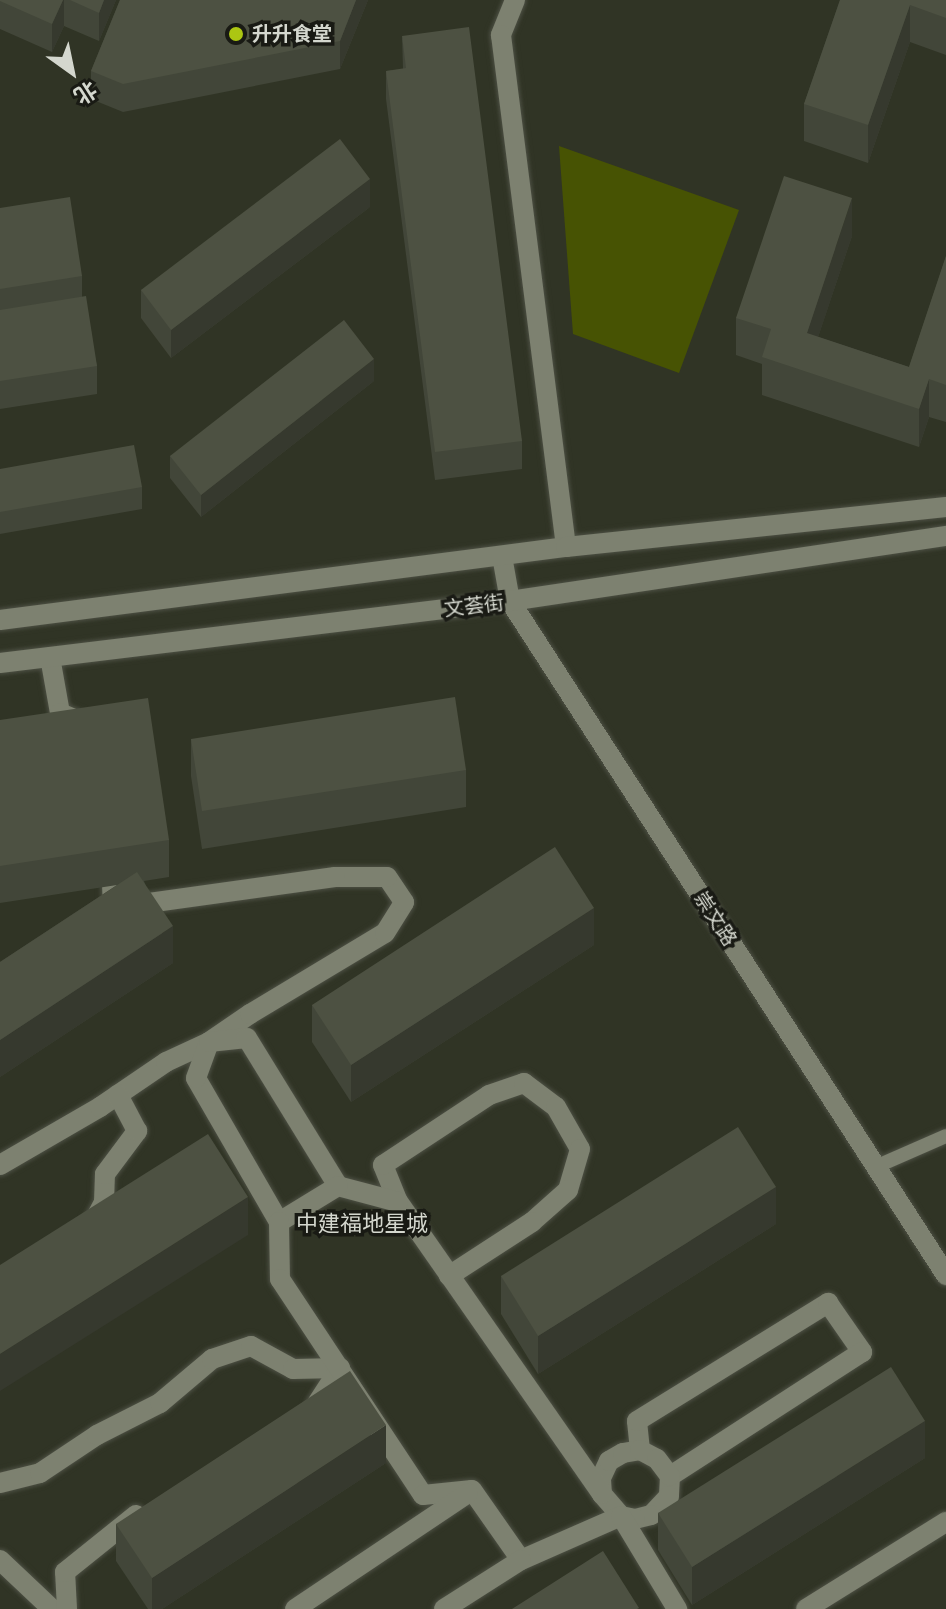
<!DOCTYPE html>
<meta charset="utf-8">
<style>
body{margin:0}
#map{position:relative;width:946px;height:1609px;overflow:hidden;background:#303425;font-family:"Roboto Serif","Noto Sans SC",serif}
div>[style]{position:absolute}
.green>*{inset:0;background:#475303}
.roads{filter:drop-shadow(0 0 2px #4d5044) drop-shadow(0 0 2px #4d5044)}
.lane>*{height:14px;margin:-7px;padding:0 7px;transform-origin:7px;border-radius:7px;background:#7d8170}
.street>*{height:20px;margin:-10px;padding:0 10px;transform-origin:10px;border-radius:10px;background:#7d8170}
.secondary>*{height:20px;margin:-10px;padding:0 10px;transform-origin:10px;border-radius:10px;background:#7d8170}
.wall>*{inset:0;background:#424639}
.shaded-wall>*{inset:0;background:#36392e}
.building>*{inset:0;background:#4d5142}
.dots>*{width:22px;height:22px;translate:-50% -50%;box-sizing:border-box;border:4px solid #191a14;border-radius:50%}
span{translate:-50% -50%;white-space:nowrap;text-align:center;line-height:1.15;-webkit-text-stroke:7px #191a14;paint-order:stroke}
.poi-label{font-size:20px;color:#d4d7ce;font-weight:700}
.left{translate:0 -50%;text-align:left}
.street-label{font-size:20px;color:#d4d7ce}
.neighbourhood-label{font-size:22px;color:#d4d7ce}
.north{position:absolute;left:32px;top:32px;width:80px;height:80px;-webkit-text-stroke:6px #191a14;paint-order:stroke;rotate:147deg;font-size:22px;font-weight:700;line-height:32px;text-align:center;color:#d4d7ce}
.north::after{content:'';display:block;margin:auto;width:28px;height:36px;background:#d4d7ce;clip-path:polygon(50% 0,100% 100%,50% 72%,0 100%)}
</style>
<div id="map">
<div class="green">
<div style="clip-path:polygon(559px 146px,739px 210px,679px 373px,573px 334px)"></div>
</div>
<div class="roads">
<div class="lane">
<div style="left:875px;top:1167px;width:77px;rotate:-23.6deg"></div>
</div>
<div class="street">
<div style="left:515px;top:0;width:38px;rotate:112deg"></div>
<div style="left:501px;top:35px;width:516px;rotate:82.76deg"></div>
<div style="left:502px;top:556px;width:46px;rotate:79.9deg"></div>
<div style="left:510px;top:601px;width:803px;rotate:57.1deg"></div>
<div style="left:50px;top:657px;width:57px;rotate:79.9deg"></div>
<div style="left:60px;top:713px;width:23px;rotate:23deg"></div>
<div style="left:0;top:1165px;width:116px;rotate:-30.1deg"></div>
<div style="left:100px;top:1107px;width:80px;rotate:-34.3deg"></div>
<div style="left:166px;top:1062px;width:47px;rotate:-24.9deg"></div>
<div style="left:209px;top:1042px;width:50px;rotate:-34.3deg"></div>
<div style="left:250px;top:1014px;width:157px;rotate:-31deg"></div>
<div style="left:385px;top:933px;width:36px;rotate:-58deg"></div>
<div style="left:404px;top:902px;width:30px;rotate:-124deg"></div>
<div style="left:387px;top:877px;width:52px;rotate:180deg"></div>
<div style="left:335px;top:877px;width:224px;rotate:172.1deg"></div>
<div style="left:113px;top:908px;width:48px;rotate:-92.4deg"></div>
<div style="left:398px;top:1202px;width:40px;rotate:-112deg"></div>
<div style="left:383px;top:1165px;width:127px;rotate:-33.4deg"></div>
<div style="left:489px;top:1095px;width:37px;rotate:-19deg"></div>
<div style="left:524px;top:1083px;width:40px;rotate:37deg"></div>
<div style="left:556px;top:1107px;width:48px;rotate:60.3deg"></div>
<div style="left:580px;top:1149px;width:43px;rotate:106.3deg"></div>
<div style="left:568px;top:1190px;width:48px;rotate:138.4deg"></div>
<div style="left:532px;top:1222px;width:99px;rotate:147deg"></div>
<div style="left:279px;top:1222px;width:166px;rotate:-120deg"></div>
<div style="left:196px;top:1078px;width:38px;rotate:-70deg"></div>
<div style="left:209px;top:1042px;width:38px;rotate:-6deg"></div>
<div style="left:247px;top:1038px;width:174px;rotate:58.4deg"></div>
<div style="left:93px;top:1223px;width:24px;rotate:-62deg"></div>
<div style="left:104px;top:1202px;width:28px;rotate:-88deg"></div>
<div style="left:105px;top:1174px;width:54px;rotate:-53.3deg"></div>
<div style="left:137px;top:1131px;width:41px;rotate:-117.8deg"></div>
<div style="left:640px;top:1450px;width:29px;rotate:-96deg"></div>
<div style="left:637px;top:1421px;width:225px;rotate:-31.7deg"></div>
<div style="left:828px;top:1303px;width:60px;rotate:55.2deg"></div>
<div style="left:862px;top:1352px;width:229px;rotate:147.1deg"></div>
<div style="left:670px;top:1476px;width:20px;rotate:93deg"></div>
<div style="left:669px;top:1496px;width:26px;rotate:133deg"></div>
<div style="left:651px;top:1515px;width:16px;rotate:166deg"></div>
<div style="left:635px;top:1519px;width:14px;rotate:-168deg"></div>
<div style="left:621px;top:1516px;width:29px;rotate:-131deg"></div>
<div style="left:602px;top:1494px;width:16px;rotate:-94deg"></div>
<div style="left:601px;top:1478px;width:19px;rotate:-65deg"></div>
<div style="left:609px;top:1461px;width:16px;rotate:-30deg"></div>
<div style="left:623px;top:1453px;width:17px;rotate:-10deg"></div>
<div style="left:640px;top:1450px;width:19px;rotate:28deg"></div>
<div style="left:657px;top:1459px;width:21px;rotate:53deg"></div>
<div style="left:0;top:1483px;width:41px;rotate:-14deg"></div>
<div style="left:40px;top:1473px;width:69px;rotate:-33.7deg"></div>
<div style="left:97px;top:1435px;width:71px;rotate:-26.9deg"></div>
<div style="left:160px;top:1403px;width:68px;rotate:-40.2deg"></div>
<div style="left:212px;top:1359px;width:41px;rotate:-18.4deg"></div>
<div style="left:251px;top:1346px;width:48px;rotate:28.7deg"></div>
<div style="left:293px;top:1369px;width:47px;rotate:-1.2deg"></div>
<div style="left:340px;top:1368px;width:44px;rotate:123deg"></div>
<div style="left:602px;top:1494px;width:356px;rotate:-124.9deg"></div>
<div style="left:398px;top:1202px;width:62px;rotate:-165.1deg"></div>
<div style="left:338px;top:1186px;width:69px;rotate:148.6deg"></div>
<div style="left:279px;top:1222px;width:57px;rotate:89deg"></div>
<div style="left:280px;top:1279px;width:259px;rotate:56.5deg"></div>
<div style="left:423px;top:1495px;width:49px;rotate:-5.8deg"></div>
<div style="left:472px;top:1490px;width:85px;rotate:55deg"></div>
<div style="left:521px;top:1560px;width:109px;rotate:-23.7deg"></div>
<div style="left:621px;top:1516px;width:109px;rotate:58.9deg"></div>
<div style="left:0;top:1560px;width:71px;rotate:43.3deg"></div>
<div style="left:67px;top:1609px;width:37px;rotate:-93deg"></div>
<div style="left:65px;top:1572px;width:91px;rotate:-38.8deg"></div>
<div style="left:295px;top:1609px;width:208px;rotate:-33.8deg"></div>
<div style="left:444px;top:1609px;width:91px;rotate:-32.5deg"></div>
<div style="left:806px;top:1609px;width:165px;rotate:-31.9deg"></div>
</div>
<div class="secondary">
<div style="left:0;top:620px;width:571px;rotate:-7.35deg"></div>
<div style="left:566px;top:547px;width:382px;rotate:-6deg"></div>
<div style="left:0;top:663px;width:514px;rotate:-6.93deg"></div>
<div style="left:510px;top:601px;width:441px;rotate:-8.5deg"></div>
</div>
</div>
<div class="wall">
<div style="clip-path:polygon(0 0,116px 0,99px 41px,64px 26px,52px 52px,0 29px)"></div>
<div style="clip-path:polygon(120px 0,368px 0,340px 69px,123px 112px,91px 99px,91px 71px)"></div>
<div style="clip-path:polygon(840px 0,946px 0,946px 55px,910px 42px,868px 163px,804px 141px,804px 104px)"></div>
<div style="clip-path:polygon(402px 36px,522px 441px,522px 469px,435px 480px,386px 99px,386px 71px,403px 69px)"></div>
<div style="clip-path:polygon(370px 207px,171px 358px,141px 318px,141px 290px)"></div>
<div style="clip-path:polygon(0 208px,82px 276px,82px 297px,97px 366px,97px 394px,0 409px)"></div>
<div style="clip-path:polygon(852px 236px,818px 337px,909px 367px,946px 256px,946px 422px,929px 417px,919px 447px,762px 395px,762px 364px,736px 355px,736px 318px)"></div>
<div style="clip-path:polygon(374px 381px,201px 517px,170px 478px,170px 456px)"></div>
<div style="clip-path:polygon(0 469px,142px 487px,142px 509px,0 534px)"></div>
<div style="clip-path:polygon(0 720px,169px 840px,169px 877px,144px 881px,173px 963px,0 1077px,0 962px,117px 885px,0 903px)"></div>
<div style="clip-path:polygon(191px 739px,466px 770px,466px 807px,202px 849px,191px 776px)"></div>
<div style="clip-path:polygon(594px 945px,351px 1102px,312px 1042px,312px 1005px)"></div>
<div style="clip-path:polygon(776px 1224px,538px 1374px,501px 1314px,501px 1276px)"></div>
<div style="clip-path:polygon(925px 1458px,692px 1605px,658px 1550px,658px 1513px)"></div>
<div style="clip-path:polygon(386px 1463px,162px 1609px,148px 1609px,116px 1561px,116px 1524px)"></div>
</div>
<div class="shaded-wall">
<div style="clip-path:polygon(63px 0,64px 0,64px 26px,52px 52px,52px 24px)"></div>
<div style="clip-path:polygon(104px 0,116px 0,99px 41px,99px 13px)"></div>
<div style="clip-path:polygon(356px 0,368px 0,340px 69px,340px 41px)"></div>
<div style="clip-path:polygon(910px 5px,910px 42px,868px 163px,868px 125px)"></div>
<div style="clip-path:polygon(370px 179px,370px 207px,171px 358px,171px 330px)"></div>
<div style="clip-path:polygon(852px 198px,852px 236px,807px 370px,807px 333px)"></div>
<div style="clip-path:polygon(374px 359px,374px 381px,201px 517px,201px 495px)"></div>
<div style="clip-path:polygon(929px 379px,929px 417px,919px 447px,919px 409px)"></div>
<div style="clip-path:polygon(594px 908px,594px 945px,351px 1102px,351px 1065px)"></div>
<div style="clip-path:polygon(173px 926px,173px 963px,0 1077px,0 1040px)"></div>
<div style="clip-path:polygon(776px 1187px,776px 1224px,538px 1374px,538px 1336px)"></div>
<div style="clip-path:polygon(248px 1197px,248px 1235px,0 1391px,0 1354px)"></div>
<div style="clip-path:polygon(925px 1421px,925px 1458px,692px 1605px,692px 1567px)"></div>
<div style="clip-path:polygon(386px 1425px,386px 1463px,162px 1609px,152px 1609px,152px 1578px)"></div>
</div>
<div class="building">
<div style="clip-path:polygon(0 0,63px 0,52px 24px,0 1px)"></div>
<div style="clip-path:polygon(70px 0,104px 0,99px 13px)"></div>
<div style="clip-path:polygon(120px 0,356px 0,340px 41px,123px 84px,91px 71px)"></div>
<div style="clip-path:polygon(840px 0,946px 0,946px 18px,910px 5px,868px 125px,804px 104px)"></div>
<div style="clip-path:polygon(469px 27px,522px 441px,435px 452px,386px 71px,406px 68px,402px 36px)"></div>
<div style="clip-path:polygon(340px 139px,370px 179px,171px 330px,141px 290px)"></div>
<div style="clip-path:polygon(784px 176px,852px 198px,807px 333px,909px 367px,946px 256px,946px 385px,929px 379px,919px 409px,762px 357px,771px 329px,736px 318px)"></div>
<div style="clip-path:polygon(70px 197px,82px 276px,0 289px,0 208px)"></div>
<div style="clip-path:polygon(86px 296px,97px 366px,0 381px,0 310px)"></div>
<div style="clip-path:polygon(344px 320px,374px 359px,201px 495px,170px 456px)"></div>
<div style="clip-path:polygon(134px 445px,142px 487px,0 512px,0 469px)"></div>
<div style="clip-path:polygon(455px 697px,466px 770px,202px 811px,191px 739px)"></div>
<div style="clip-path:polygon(148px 698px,169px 840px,0 866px,0 720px)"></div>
<div style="clip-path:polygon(555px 847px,594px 908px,351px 1065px,312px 1005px)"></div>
<div style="clip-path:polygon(137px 872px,173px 926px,0 1040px,0 962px)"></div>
<div style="clip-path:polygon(738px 1127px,776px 1187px,538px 1336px,501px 1276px)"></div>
<div style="clip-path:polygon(208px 1134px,248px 1197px,0 1354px,0 1265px)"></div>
<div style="clip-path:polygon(891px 1367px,925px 1421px,692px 1567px,658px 1513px)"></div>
<div style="clip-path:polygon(350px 1371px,386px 1425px,152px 1578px,116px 1524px)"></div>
<div style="clip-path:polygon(603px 1551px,639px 1608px,637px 1609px,512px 1609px)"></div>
</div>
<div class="dots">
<div style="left:236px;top:34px;background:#acc612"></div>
</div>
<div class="poi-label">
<span class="left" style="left:252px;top:34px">升升食堂</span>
</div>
<div class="street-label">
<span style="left:474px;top:606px;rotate:-7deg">文荟街</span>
<span style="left:715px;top:919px;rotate:57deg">崇文路</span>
</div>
<div class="neighbourhood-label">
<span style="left:362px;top:1224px">中建福地星城</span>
</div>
<div class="north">北</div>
</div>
